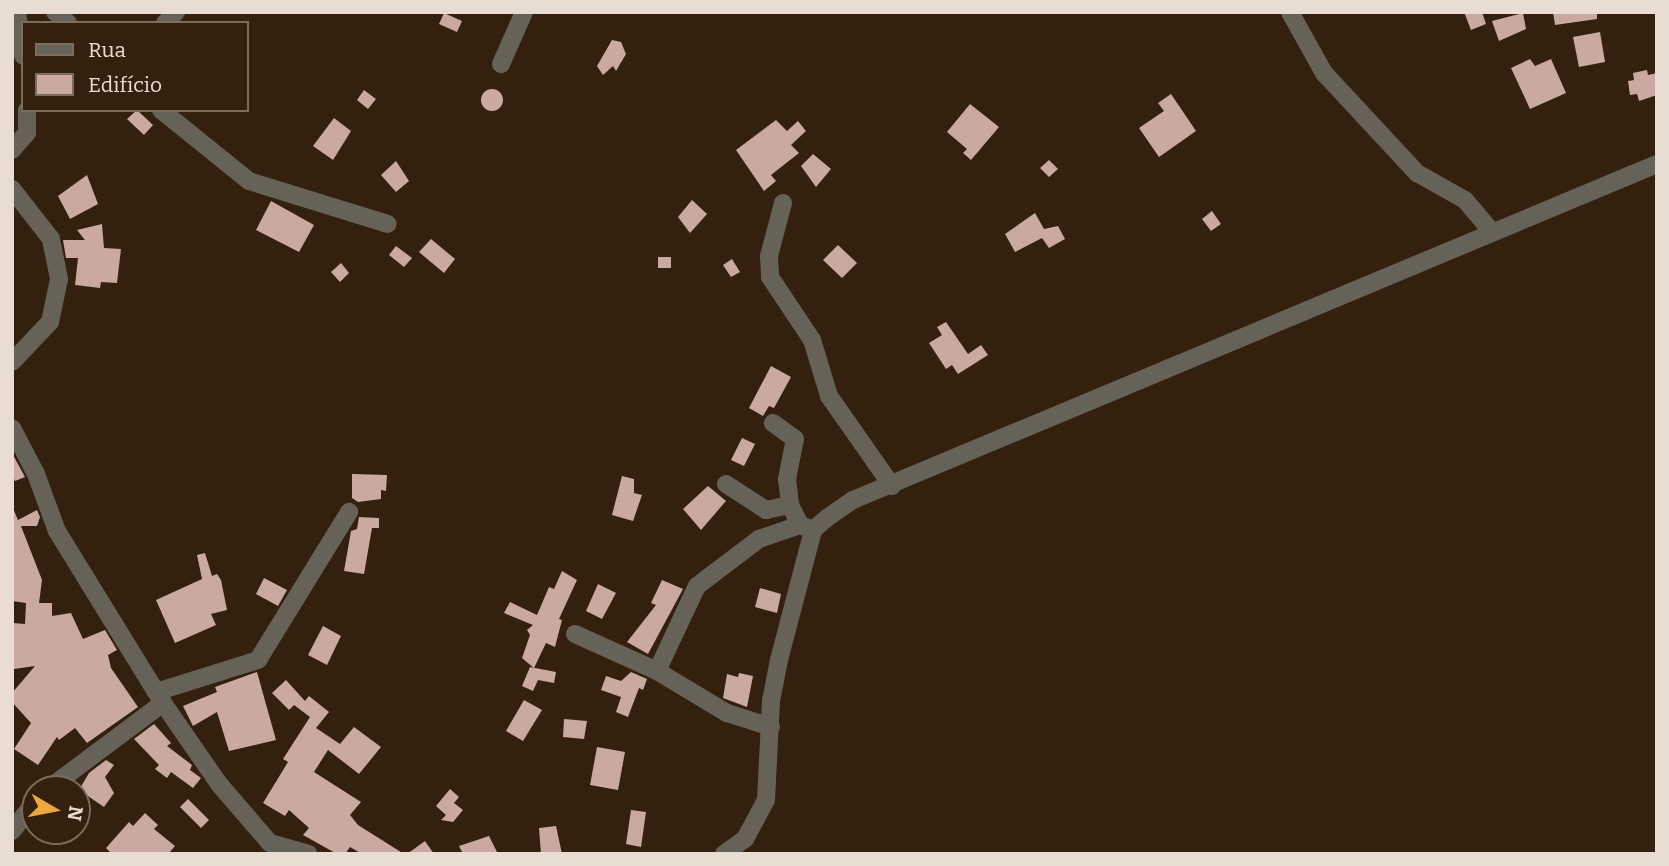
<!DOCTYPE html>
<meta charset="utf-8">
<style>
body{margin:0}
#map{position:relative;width:1669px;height:866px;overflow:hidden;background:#33200e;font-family:Bitter,serif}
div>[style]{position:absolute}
.building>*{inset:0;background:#caa9a0}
.round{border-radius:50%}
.minor>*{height:18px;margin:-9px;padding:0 9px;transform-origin:9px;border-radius:9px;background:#676257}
span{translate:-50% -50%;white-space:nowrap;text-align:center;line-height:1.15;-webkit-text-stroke:7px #33200e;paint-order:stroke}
.frame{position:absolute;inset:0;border:14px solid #e9ddd1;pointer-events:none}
.legend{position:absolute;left:21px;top:21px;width:228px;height:91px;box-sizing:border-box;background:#33200e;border:2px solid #7c6c5c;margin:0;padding:9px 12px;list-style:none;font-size:21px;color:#e9ddd1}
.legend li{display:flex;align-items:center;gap:14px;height:35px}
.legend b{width:35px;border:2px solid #7c6c5c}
.north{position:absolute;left:21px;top:775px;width:70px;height:70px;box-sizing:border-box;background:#33200e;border:2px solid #7c6c5c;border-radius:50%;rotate:100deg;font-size:19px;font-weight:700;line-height:28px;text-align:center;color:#e9ddd1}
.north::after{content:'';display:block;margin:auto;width:24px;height:32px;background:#eda83b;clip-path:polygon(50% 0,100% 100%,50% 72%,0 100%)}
</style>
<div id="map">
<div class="building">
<div style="clip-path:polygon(1464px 12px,1482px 12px,1486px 24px,1471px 30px)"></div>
<div style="clip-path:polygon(1553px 12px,1597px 12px,1597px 19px,1555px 25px)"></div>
<div style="clip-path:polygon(444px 13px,462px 21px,457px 32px,439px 24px)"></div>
<div style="clip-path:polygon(1523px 13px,1526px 29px,1499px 41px,1492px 21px)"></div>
<div style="clip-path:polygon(1600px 32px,1605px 62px,1579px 67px,1573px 37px)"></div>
<div style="clip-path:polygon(612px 40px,621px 42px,626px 54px,616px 71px,613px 66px,603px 75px,597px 66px)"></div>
<div style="clip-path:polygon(1530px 59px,1535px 66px,1551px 59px,1566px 93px,1530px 109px,1511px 68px)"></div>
<div style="clip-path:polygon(1647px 70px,1648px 75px,1657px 73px,1657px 95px,1639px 101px,1637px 94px,1630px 95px,1628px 81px,1634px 80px,1633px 73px)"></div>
<div class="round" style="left:481px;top:89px;width:22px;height:22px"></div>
<div style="clip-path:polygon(364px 90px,376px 99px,368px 109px,357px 100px)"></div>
<div style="clip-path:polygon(1171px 94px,1196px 131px,1159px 157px,1139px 128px,1164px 111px,1158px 103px)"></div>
<div style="clip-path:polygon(970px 104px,999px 127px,971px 160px,963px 153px,967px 149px,947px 132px)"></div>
<div style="clip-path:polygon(137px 110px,153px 125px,144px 135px,127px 119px)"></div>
<div style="clip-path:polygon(334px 118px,351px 131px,333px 160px,313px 146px)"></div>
<div style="clip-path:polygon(776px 120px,787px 131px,798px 121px,806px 131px,791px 145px,799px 153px,771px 175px,776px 181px,764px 191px,736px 150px)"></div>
<div style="clip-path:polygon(813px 154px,831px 169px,816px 187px,801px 166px)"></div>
<div style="clip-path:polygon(1049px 160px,1058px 169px,1049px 177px,1040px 168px)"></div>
<div style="clip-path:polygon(396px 161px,409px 181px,396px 192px,381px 175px)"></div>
<div style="clip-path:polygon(87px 175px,98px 204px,70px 219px,58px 196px)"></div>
<div style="clip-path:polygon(692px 200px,707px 214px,690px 233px,678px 217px)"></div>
<div style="clip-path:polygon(271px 201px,314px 225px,299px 252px,256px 230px)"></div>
<div style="clip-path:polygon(1212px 211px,1221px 224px,1211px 231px,1202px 219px)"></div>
<div style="clip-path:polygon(1035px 213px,1044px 229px,1058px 226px,1065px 239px,1049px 248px,1042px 238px,1015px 252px,1005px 234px)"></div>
<div style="clip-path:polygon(102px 224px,104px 248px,121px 249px,117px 283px,101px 282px,100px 288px,75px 285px,78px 258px,66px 258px,63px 240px,85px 240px,77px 230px)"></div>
<div style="clip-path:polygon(431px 239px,455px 259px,444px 273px,419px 252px)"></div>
<div style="clip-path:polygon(838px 245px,857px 263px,842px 278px,823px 260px)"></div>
<div style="clip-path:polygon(396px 246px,412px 258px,404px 267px,389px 255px)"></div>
<div style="clip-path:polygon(658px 257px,671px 257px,671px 268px,658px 268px)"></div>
<div style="clip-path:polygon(732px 259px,740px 272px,731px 277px,723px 265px)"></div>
<div style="clip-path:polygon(341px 263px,349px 273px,340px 282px,331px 272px)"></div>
<div style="clip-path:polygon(946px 322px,968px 354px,981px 345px,988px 355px,958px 374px,952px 365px,946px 369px,929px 343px,942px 335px,937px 327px)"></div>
<div style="clip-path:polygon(771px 366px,791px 377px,774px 408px,769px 406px,763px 416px,749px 408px)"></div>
<div style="clip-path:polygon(742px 438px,755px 444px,744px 466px,731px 460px)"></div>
<div style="clip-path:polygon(12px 453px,25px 477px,15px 481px,12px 475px)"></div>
<div style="clip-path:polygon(352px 474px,387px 475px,386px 491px,381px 490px,381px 499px,358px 502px,352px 498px)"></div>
<div style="clip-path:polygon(622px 476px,634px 479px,634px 493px,642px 495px,633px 521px,612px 515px)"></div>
<div style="clip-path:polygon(708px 486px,726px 501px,701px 530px,683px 509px)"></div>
<div style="clip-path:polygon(12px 506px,18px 520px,37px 510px,40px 517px,37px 526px,21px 526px,42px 580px,39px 603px,52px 603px,52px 616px,71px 613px,83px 639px,105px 630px,117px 650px,108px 655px,111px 668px,138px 707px,87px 743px,75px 728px,59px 740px,57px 737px,38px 765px,14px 749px,31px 723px,12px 702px,12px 693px,35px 666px,14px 669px,12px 661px,13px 623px,25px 624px,26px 603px,12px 601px)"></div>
<div style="clip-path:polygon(359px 517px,379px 518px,379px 528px,372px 528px,364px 574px,344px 571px,351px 531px,357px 529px)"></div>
<div style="clip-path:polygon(205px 553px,212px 576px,217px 574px,221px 580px,227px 610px,211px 614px,216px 625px,175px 643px,156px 600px,202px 579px,197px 555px)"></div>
<div style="clip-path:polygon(562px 571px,577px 580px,559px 619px,562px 620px,555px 647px,546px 643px,534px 668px,522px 658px,530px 635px,527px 630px,533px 625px,504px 613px,510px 602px,537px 615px,549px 587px,554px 589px)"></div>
<div style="clip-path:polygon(264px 578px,287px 590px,278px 606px,256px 594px)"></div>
<div style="clip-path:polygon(662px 580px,683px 589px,648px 654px,627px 642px,656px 605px,651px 603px)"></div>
<div style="clip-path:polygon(598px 584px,616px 593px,602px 619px,586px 611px)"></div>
<div style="clip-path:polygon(760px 588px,781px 594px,777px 613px,755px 607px)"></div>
<div style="clip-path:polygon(323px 626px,341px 636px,327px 665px,308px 655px)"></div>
<div style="clip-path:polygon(530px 667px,556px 672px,554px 683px,538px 680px,533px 691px,522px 686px)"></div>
<div style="clip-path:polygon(257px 672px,276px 740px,229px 751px,217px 712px,193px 726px,183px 706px,217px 692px,215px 687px)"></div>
<div style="clip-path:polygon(631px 672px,647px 679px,643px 690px,639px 688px,628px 717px,616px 712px,621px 697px,601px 690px,606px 676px,621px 681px)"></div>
<div style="clip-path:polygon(739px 673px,753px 676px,747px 707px,723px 698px,727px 674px,738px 677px)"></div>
<div style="clip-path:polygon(286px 680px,305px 701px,309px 696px,329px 712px,316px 728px,340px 744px,354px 727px,381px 747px,359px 774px,328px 750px,314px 772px,361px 802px,350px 815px,358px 825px,404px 854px,362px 854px,350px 847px,345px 854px,337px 854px,303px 835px,309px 828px,289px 810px,285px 816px,263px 803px,288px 762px,283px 759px,310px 717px,294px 705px,289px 710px,272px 693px)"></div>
<div style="clip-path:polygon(524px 700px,542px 710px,523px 741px,506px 731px)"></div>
<div style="clip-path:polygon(564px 719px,587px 721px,584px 739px,563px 737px)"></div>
<div style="clip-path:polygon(154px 724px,171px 743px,167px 746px,192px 765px,190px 770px,201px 778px,193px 788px,171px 772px,167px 778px,155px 769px,159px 765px,134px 739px)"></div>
<div style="clip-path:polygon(597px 747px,625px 752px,618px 790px,590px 785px)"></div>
<div style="clip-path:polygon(106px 760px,114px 765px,105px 777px,114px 793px,104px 807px,79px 790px,89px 773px)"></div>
<div style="clip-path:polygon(450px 789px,459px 797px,454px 803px,463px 810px,453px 822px,441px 820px,446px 815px,436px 806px)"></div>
<div style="clip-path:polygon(188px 799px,209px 820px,201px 828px,180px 807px)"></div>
<div style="clip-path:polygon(631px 810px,646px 812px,641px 847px,626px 844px)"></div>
<div style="clip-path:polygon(145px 813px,158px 825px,154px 829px,175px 846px,168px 854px,112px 854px,106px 848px,129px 822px,133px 826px)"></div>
<div style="clip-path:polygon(556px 826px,562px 854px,541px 854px,539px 828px)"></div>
<div style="clip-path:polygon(489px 836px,498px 854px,463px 854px,459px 846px)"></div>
<div style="clip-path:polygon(425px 841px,434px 854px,407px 854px)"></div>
</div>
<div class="minor">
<div style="left:17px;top:12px;width:44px;rotate:82.2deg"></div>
<div style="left:55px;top:12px;width:17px;rotate:40deg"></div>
<div style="left:1290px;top:12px;width:70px;rotate:60.9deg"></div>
<div style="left:1324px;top:73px;width:137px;rotate:47.1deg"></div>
<div style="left:1417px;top:173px;width:55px;rotate:29.4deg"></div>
<div style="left:1465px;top:200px;width:42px;rotate:49.8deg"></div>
<div style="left:165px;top:23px;width:16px;rotate:-45deg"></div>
<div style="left:501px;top:64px;width:57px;rotate:-66.1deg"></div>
<div style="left:161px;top:110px;width:113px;rotate:38.9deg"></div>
<div style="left:249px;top:181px;width:145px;rotate:17.2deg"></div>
<div style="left:12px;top:150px;width:23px;rotate:-49deg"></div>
<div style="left:27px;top:133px;width:23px;rotate:-90deg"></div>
<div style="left:12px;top:189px;width:63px;rotate:52deg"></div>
<div style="left:51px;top:239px;width:41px;rotate:78.7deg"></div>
<div style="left:59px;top:279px;width:44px;rotate:101.8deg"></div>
<div style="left:50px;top:322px;width:55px;rotate:133.5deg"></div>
<div style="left:783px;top:203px;width:55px;rotate:104.8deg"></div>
<div style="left:769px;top:256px;width:21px;rotate:87deg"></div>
<div style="left:770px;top:277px;width:76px;rotate:56.3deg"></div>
<div style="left:812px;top:340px;width:59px;rotate:73.1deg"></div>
<div style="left:829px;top:396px;width:110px;rotate:55deg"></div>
<div style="left:773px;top:423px;width:27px;rotate:36deg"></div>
<div style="left:795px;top:439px;width:41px;rotate:101.3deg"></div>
<div style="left:787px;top:479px;width:26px;rotate:83deg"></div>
<div style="left:790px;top:505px;width:22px;rotate:63deg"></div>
<div style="left:12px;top:428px;width:52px;rotate:62.4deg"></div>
<div style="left:36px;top:474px;width:61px;rotate:69.8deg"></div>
<div style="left:57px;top:531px;width:202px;rotate:58.4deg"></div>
<div style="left:163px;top:703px;width:98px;rotate:55.3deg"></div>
<div style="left:219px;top:784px;width:78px;rotate:49.2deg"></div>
<div style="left:726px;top:484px;width:48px;rotate:33deg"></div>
<div style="left:766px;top:510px;width:25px;rotate:-12deg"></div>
<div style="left:575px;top:634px;width:90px;rotate:24.3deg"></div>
<div style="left:657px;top:671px;width:94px;rotate:-64.8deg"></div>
<div style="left:697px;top:586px;width:78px;rotate:-37.2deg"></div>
<div style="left:759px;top:539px;width:43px;rotate:-18.9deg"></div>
<div style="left:800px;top:525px;width:14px;rotate:21deg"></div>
<div style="left:657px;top:671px;width:82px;rotate:31deg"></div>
<div style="left:727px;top:713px;width:46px;rotate:17.7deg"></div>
<div style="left:156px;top:692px;width:107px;rotate:-17.4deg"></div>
<div style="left:258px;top:660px;width:174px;rotate:-58.4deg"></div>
<div style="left:48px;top:789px;width:144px;rotate:-36.8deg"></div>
<div style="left:12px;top:831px;width:37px;rotate:-52deg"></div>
<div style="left:270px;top:843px;width:40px;rotate:16deg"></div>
<div style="left:724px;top:854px;width:26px;rotate:-36deg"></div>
<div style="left:745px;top:839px;width:44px;rotate:-61.7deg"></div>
<div style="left:766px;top:800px;width:99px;rotate:-87.1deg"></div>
<div style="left:771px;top:701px;width:42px;rotate:-79deg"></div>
<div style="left:779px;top:660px;width:134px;rotate:-75.3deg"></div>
<div style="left:813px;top:530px;width:18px;rotate:-41deg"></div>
<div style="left:827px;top:518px;width:32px;rotate:-35deg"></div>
<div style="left:853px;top:500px;width:871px;rotate:-22.68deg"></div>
</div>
<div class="frame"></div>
<ul class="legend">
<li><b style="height:9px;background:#676257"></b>Rua</li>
<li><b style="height:19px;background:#caa9a0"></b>Edifício</li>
</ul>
<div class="north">N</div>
</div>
